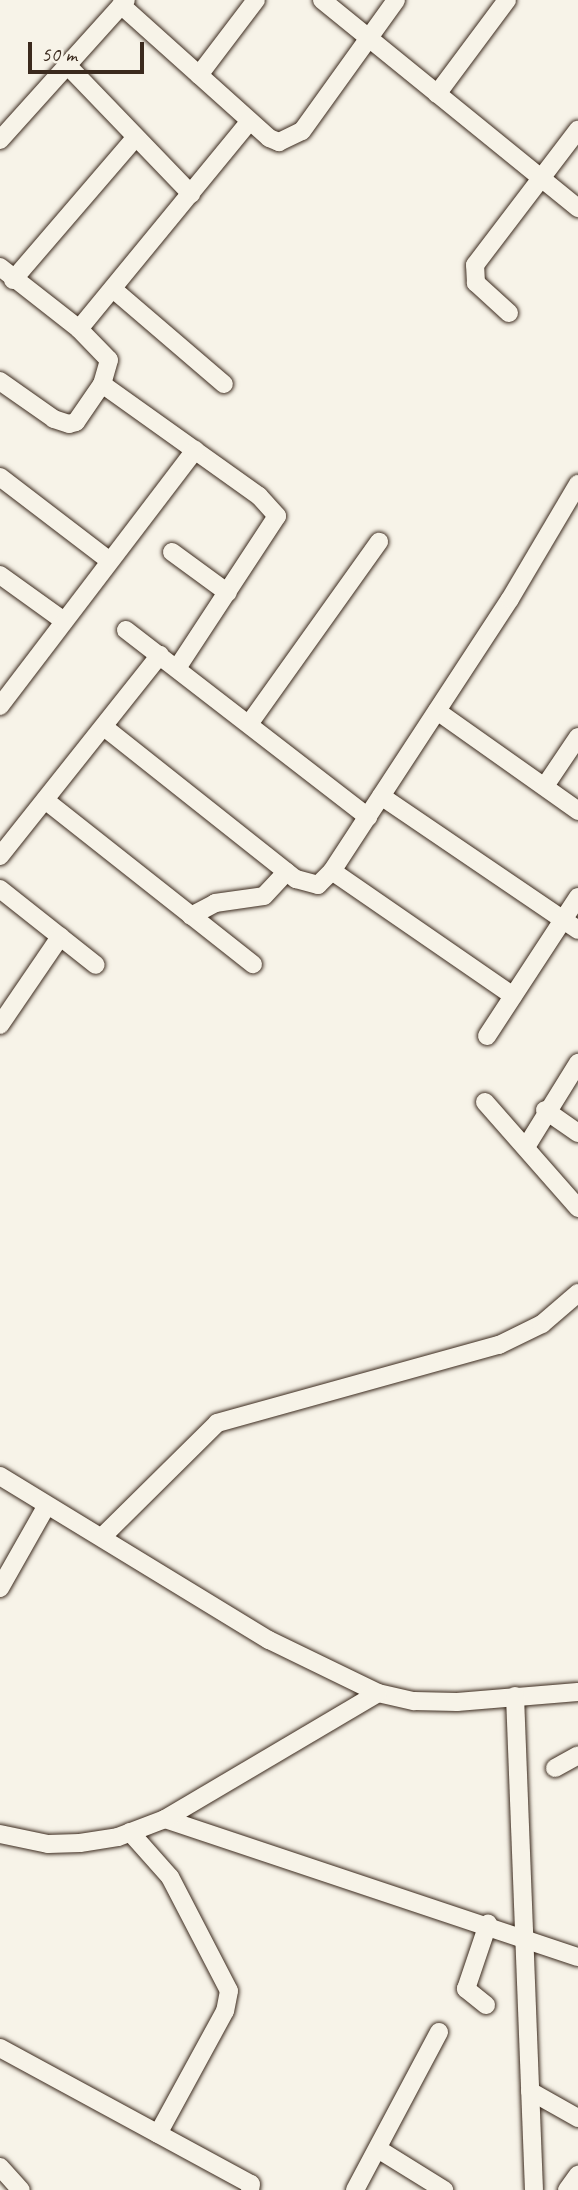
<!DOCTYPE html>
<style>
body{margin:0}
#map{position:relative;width:578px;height:2190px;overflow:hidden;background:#f7f3e8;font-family:Caveat,sans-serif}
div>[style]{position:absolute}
.roads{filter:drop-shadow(0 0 2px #3b2a1e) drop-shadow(0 0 2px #3b2a1e)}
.minor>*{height:18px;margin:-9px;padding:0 9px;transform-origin:9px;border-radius:9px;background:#f7f3e8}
span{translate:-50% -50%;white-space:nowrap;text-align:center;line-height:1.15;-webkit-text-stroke:7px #f7f3e8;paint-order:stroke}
.scale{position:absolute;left:28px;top:42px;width:116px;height:32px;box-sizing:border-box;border:4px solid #3b2a1e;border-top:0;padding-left:9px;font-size:21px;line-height:24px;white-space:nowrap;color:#3b2a1e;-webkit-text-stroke:5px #f7f3e8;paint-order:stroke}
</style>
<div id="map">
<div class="roads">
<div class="minor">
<div style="left:322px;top:0;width:330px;rotate:39.1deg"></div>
<div style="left:121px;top:5px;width:199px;rotate:41.9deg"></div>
<div style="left:269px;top:138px;width:11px;rotate:22deg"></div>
<div style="left:279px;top:142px;width:25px;rotate:-26deg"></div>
<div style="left:302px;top:131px;width:161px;rotate:-54.3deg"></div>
<div style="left:67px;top:65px;width:179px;rotate:46.1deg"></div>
<div style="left:199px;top:75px;width:94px;rotate:-52.8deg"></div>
<div style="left:437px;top:94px;width:117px;rotate:-53.3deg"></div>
<div style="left:0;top:140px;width:188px;rotate:-48deg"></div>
<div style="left:0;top:267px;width:100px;rotate:38.1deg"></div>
<div style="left:79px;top:329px;width:43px;rotate:45.9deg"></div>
<div style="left:109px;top:360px;width:25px;rotate:106deg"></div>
<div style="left:102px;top:384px;width:46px;rotate:124.4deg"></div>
<div style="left:76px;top:422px;width:7px;rotate:164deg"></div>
<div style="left:69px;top:424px;width:16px;rotate:-162deg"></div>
<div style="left:54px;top:419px;width:66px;rotate:-144.9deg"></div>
<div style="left:13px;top:280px;width:187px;rotate:-49.3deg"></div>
<div style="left:113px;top:289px;width:146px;rotate:40.6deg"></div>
<div style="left:509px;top:313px;width:45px;rotate:-137.7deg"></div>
<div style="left:476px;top:283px;width:18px;rotate:-93deg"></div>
<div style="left:475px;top:265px;width:170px;rotate:-52.7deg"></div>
<div style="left:79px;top:329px;width:269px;rotate:-50.6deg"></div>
<div style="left:102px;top:384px;width:193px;rotate:35.5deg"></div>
<div style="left:259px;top:496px;width:27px;rotate:48deg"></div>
<div style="left:277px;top:516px;width:182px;rotate:123.3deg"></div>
<div style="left:0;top:477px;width:138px;rotate:37.4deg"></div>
<div style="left:172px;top:552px;width:69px;rotate:36.2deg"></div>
<div style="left:0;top:575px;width:79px;rotate:35.7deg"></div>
<div style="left:126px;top:630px;width:306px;rotate:37.7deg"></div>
<div style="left:0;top:706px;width:322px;rotate:-52.7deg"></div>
<div style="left:437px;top:711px;width:173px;rotate:35.3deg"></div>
<div style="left:249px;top:724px;width:224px;rotate:-54.5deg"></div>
<div style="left:104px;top:727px;width:245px;rotate:38.4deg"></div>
<div style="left:296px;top:879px;width:23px;rotate:15deg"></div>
<div style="left:318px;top:885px;width:20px;rotate:-45deg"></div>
<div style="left:332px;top:871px;width:325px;rotate:-56.8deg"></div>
<div style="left:510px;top:599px;width:134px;rotate:-59.4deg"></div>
<div style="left:545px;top:786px;width:59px;rotate:-56deg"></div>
<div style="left:381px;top:796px;width:238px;rotate:34.2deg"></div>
<div style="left:45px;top:800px;width:265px;rotate:38.3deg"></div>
<div style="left:0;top:856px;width:257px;rotate:-51.5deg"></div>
<div style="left:332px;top:871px;width:220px;rotate:34.6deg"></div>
<div style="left:0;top:889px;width:122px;rotate:38.4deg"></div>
<div style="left:191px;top:916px;width:27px;rotate:-28deg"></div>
<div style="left:215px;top:903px;width:49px;rotate:-8.1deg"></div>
<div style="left:264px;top:896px;width:33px;rotate:-47deg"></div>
<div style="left:0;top:1025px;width:107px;rotate:-55.7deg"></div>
<div style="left:487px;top:1036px;width:166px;rotate:-56.8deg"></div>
<div style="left:485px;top:1102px;width:141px;rotate:48.7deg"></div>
<div style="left:545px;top:1110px;width:40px;rotate:34.9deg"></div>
<div style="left:526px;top:1147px;width:99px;rotate:-58.2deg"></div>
<div style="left:0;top:1476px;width:315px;rotate:31.4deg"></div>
<div style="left:269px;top:1640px;width:121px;rotate:25.9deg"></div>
<div style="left:378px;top:1693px;width:37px;rotate:13deg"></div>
<div style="left:414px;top:1701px;width:43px;rotate:1.3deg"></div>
<div style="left:457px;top:1702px;width:121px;rotate:-4.7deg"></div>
<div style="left:102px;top:1537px;width:162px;rotate:-44.7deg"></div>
<div style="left:217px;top:1423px;width:293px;rotate:-15.5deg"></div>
<div style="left:499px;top:1345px;width:48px;rotate:-26deg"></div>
<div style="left:542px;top:1324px;width:48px;rotate:-40.7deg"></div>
<div style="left:0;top:1588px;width:95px;rotate:-60.5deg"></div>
<div style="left:515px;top:1696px;width:494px;rotate:87.8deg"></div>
<div style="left:555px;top:1768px;width:26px;rotate:-29deg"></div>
<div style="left:165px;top:1819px;width:435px;rotate:18.5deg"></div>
<div style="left:130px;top:1832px;width:60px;rotate:48.4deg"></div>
<div style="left:170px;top:1877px;width:128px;rotate:62.6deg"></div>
<div style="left:229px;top:1991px;width:20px;rotate:101deg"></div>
<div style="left:225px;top:2011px;width:140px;rotate:118.6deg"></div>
<div style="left:0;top:1834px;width:49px;rotate:11.8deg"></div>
<div style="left:48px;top:1844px;width:32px;rotate:-2deg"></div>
<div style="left:80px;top:1843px;width:38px;rotate:-9deg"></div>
<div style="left:118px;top:1837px;width:50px;rotate:-21deg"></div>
<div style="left:165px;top:1819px;width:247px;rotate:-30.6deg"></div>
<div style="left:486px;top:2005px;width:26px;rotate:-141deg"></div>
<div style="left:466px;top:1989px;width:69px;rotate:-71.3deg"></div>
<div style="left:0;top:2048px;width:285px;rotate:28.5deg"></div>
<div style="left:251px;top:2184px;width:6px;rotate:99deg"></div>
<div style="left:530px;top:2091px;width:55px;rotate:29.4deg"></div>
<div style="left:378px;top:2149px;width:78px;rotate:31.8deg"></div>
<div style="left:0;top:2167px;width:31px;rotate:48deg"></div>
<div style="left:355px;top:2190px;width:179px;rotate:-62deg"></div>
<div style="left:567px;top:2190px;width:19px;rotate:-54deg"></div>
</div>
</div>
<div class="scale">50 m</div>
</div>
